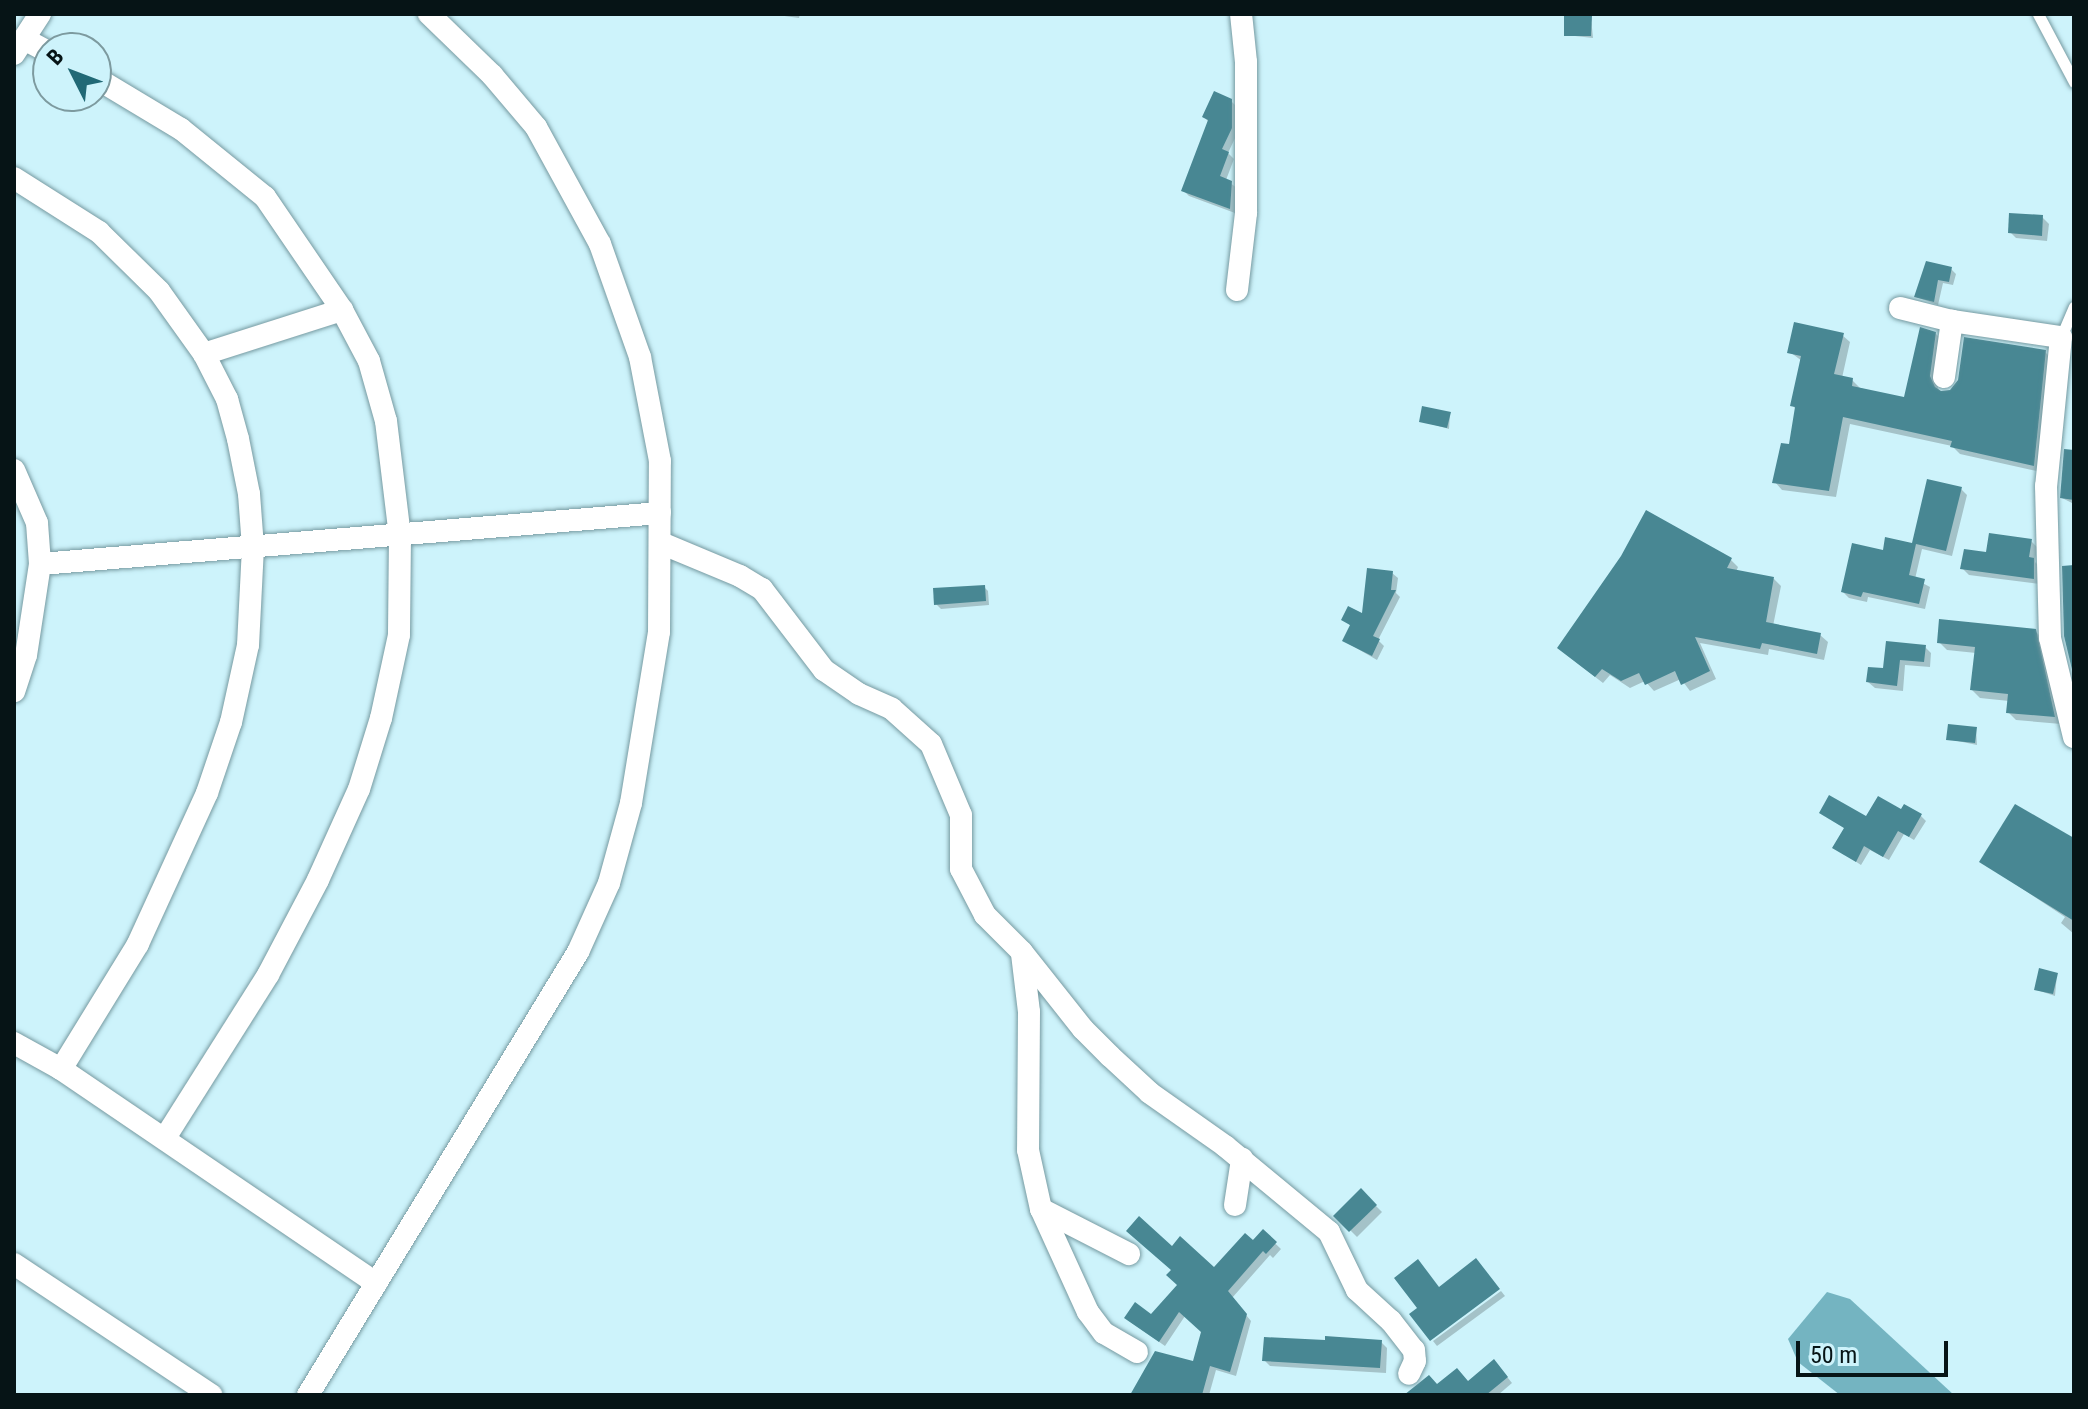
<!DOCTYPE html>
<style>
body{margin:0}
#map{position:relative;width:2088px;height:1409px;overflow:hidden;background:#cdf3fb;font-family:"Roboto Condensed",sans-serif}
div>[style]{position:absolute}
.water>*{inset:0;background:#74b4c1}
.shadow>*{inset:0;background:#0003}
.building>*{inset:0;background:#488793}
.roads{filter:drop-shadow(0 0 2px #769aa1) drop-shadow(0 0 2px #769aa1)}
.service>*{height:11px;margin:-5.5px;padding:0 5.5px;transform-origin:5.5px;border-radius:5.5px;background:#fff}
.minor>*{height:22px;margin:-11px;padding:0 11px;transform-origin:11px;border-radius:11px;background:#fff}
span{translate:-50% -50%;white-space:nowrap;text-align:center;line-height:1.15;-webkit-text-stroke:7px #cdf3fb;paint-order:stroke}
.frame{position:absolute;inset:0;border:16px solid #061416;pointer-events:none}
.north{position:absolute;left:32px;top:32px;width:80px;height:80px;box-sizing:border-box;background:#cdf3fb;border:2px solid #7d9a9f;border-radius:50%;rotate:312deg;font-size:22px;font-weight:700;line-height:32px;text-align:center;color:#061416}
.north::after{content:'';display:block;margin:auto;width:28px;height:36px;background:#216976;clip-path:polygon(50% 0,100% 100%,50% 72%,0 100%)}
.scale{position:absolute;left:1796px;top:1341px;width:152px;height:36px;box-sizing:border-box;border:4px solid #061416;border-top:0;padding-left:10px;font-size:24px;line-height:28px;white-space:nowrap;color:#061416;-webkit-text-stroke:6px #cdf3fb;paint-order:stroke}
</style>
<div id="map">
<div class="water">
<div style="clip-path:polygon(1827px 1292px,1850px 1299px,1954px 1395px,1840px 1395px,1798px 1362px,1788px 1339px)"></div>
</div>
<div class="shadow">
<div style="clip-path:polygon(770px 14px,800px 14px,799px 18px)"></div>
<div style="clip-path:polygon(1591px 18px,1593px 38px,1566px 35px)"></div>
<div style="clip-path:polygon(1231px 101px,1237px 107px,1237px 134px,1228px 153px,1234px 159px,1226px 180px,1237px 188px,1235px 213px,1189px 196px,1184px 191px,1209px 122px,1204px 117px)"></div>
<div style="clip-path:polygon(2042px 217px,2049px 224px,2047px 241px,2016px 238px,2010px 232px)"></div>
<div style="clip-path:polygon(1951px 269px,1956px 274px,1953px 285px,1943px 283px,1938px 305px,1916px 297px)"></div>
<div style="clip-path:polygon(1935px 333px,1943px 341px,1937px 385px,1940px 393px,1951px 391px,1960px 381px,2045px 352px,2052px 359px,2041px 472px,1960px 454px,1952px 446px,1850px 424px,1836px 497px,1782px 490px,1775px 482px,1791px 447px,1796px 409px,1792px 405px,1802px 361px,1790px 352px,1842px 335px,1850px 342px,1842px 378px,1852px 380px,1860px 388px,1906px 400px)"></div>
<div style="clip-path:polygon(1450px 414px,1449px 429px,1421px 421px)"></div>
<div style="clip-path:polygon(2074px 452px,2074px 504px,2062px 498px)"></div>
<div style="clip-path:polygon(1961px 489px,1967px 495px,1952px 556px,1922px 549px,1915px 579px,1930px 587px,1925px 609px,1868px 597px,1867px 602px,1849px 598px,1843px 592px,1884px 552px,1914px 546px)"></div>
<div style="clip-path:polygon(2031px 541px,2037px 547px,2035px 562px,2039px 566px,2040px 584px,1969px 575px,1963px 569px)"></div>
<div style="clip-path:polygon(1731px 560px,1738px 567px,1736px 572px,1774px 579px,1781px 586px,1773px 626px,1820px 635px,1828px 642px,1824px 660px,1769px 649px,1768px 655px,1700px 643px,1716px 679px,1690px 691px,1681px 679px,1654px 691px,1645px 681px,1630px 688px,1610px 675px,1603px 683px,1567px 655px)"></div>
<div style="clip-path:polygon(1392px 573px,1398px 578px,1396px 593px,1400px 597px,1378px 640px,1384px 646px,1377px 660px,1344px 641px,1351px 626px,1344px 620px,1363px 616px)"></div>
<div style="clip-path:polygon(984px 587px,988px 591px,989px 605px,941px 609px,936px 604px)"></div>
<div style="clip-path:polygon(2035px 631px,2043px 639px,2061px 724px,2016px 720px,2008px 712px,2009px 701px,1980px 698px,1972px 690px,1976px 653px,1947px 650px,1939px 642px)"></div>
<div style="clip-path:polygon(1887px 643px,1925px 647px,1931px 653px,1930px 667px,1905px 665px,1903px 691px,1875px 688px,1868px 682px,1884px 670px)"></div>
<div style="clip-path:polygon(1976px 729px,1977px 745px,1948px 739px)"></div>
<div style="clip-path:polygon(1902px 812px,1921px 816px,1926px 821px,1914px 840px,1904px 834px,1889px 860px,1870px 850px,1861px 865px,1835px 848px,1846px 829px,1821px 813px,1867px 819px)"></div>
<div style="clip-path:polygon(2074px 840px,2074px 934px,2061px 923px,2065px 917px,1982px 862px)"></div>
<div style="clip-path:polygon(2057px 974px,2055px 996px,2037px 990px)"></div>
<div style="clip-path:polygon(1361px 1191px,1382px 1212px,1357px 1237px,1336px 1216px)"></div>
<div style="clip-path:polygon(1263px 1232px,1281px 1249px,1273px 1258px,1270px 1255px,1232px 1298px,1251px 1321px,1236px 1376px,1216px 1370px,1209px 1395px,1132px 1395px,1194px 1364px,1203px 1332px,1185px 1316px,1165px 1346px,1132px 1323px,1152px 1317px,1179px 1285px,1173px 1270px,1172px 1249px,1215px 1270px)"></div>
<div style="clip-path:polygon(1501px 1291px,1505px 1296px,1437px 1346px,1433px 1341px)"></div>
<div style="clip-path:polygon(1381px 1342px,1387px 1348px,1386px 1373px,1270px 1366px,1264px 1360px)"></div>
<div style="clip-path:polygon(1500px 1368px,1512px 1383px,1498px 1395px,1449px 1395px)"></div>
</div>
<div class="building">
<div style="clip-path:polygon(1564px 16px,1592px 16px,1591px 36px,1564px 36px)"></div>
<div style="clip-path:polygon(1214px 91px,1232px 99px,1232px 128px,1222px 149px,1229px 152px,1220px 176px,1232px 181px,1230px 209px,1181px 191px,1208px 120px,1202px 117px)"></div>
<div style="clip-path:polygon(2009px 213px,2043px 215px,2042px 236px,2008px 233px)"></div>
<div style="clip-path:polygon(1926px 261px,1952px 267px,1949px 282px,1938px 280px,1934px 302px,1914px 297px)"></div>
<div style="clip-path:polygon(1794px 322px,1844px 333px,1834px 374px,1853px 378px,1852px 386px,1904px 397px,1920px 327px,1936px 332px,1930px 376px,1935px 387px,1941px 391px,1950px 390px,1958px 380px,1964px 337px,2046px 350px,2034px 466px,1950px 447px,1952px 441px,1843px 417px,1829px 491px,1772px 483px,1781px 443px,1789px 444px,1795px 407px,1790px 406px,1801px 356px,1787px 353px)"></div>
<div style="clip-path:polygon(1422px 406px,1451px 412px,1447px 428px,1419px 422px)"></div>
<div style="clip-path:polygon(2064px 449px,2074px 450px,2074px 500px,2060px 498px)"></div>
<div style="clip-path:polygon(1927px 479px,1962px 487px,1946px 551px,1916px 544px,1909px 575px,1925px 579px,1919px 604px,1863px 592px,1861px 597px,1841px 592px,1852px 543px,1883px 550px,1885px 537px,1912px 543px)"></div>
<div style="clip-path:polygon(1646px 510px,1732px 558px,1727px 568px,1774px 577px,1766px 622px,1821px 633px,1817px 654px,1762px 643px,1760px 649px,1695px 637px,1710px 671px,1681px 685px,1675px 671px,1645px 685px,1639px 673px,1621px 681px,1602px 669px,1595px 677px,1557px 648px,1621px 556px)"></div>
<div style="clip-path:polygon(1989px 533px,2032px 539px,2029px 557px,2034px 558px,2034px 579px,1960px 569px,1964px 549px,1986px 552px)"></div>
<div style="clip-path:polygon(2074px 565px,2074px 678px,2064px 636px,2062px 566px)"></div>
<div style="clip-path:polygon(1367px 568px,1393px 571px,1391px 590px,1396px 590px,1373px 636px,1380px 639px,1372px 656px,1342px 641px,1350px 625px,1341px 620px,1348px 606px,1362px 613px)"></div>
<div style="clip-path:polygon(985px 585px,986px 601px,934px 605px,933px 588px)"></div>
<div style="clip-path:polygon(1939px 619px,2036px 629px,2055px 717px,2006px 713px,2008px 694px,1970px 690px,1975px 647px,1937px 643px)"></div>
<div style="clip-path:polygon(1886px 641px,1926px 645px,1924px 662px,1900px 660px,1897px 686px,1866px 682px,1868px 667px,1883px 668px)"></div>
<div style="clip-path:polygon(1948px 724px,1977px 727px,1975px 743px,1946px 740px)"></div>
<div style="clip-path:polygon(1829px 795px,1866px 816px,1878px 796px,1901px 809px,1904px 804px,1922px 814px,1909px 837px,1898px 831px,1883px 857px,1864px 846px,1856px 862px,1832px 848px,1844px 828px,1819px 813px)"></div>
<div style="clip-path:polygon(2015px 804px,2074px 838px,2074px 921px,1979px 862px)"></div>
<div style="clip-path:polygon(2039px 968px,2058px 973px,2053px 994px,2034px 990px)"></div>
<div style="clip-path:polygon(1361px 1188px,1377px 1205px,1349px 1232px,1333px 1216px)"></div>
<div style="clip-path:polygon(1139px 1216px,1172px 1246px,1180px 1236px,1214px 1267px,1245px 1233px,1253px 1240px,1263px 1229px,1277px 1242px,1266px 1254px,1263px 1251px,1228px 1291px,1247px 1314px,1230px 1372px,1210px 1366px,1202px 1395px,1130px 1395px,1155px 1351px,1193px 1361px,1201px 1332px,1179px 1312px,1159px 1342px,1124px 1318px,1135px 1302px,1151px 1314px,1177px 1285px,1166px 1275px,1171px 1270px,1126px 1231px)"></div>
<div style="clip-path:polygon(1476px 1258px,1500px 1289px,1430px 1341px,1409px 1314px,1417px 1308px,1394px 1278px,1418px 1259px,1439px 1287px)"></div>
<div style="clip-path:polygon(1325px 1336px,1382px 1340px,1380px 1368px,1262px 1361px,1264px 1337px,1325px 1340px)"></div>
<div style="clip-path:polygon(1494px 1359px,1508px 1377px,1486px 1395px,1404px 1395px,1429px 1375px,1437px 1384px,1457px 1368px,1468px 1381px)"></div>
</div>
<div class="roads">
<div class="service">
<div style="left:2038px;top:14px;width:77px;rotate:62.1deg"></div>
<div style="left:2061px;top:337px;width:33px;rotate:-67deg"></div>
</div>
<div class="minor">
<div style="left:24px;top:39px;width:27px;rotate:28deg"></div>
<div style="left:14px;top:54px;width:48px;rotate:-57deg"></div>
<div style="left:96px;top:78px;width:99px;rotate:31deg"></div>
<div style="left:181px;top:129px;width:108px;rotate:39deg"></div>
<div style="left:265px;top:197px;width:137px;rotate:55.7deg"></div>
<div style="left:342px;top:310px;width:58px;rotate:62.1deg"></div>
<div style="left:369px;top:361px;width:62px;rotate:74.2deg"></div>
<div style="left:386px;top:421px;width:116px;rotate:83.1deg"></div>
<div style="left:400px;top:536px;width:99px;rotate:90.6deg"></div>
<div style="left:399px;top:635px;width:85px;rotate:102.2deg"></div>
<div style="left:381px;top:718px;width:74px;rotate:107.2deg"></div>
<div style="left:359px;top:789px;width:100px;rotate:114.3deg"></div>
<div style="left:318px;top:880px;width:107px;rotate:117.8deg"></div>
<div style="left:268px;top:975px;width:193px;rotate:122.3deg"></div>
<div style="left:14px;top:178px;width:101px;rotate:32.4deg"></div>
<div style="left:99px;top:232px;width:84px;rotate:44.5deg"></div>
<div style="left:159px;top:291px;width:77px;rotate:54.5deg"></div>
<div style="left:204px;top:354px;width:51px;rotate:62.9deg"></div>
<div style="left:227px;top:399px;width:41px;rotate:74.6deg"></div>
<div style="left:238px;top:439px;width:56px;rotate:78.7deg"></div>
<div style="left:249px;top:494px;width:53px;rotate:85.7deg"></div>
<div style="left:253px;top:547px;width:98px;rotate:92.9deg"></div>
<div style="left:248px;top:645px;width:79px;rotate:102.4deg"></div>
<div style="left:231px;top:722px;width:75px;rotate:108.7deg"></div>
<div style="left:207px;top:793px;width:166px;rotate:114.6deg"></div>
<div style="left:138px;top:944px;width:147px;rotate:121.6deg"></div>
<div style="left:1237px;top:290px;width:78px;rotate:-83.3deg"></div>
<div style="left:1246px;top:213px;width:151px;rotate:-90deg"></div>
<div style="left:1246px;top:62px;width:48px;rotate:-95.9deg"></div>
<div style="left:1900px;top:308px;width:54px;rotate:14deg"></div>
<div style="left:1952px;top:321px;width:110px;rotate:8.4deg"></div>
<div style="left:2061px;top:337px;width:150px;rotate:95.7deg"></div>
<div style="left:2046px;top:486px;width:152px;rotate:88.5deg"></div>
<div style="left:2050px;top:638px;width:102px;rotate:76.4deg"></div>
<div style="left:204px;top:354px;width:145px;rotate:-17.7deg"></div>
<div style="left:1944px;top:377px;width:57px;rotate:-81.9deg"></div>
<div style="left:14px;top:470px;width:58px;rotate:66.5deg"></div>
<div style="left:37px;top:523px;width:41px;rotate:85.8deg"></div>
<div style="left:40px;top:564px;width:92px;rotate:98.7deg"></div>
<div style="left:26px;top:655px;width:38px;rotate:108deg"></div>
<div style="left:661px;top:543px;width:86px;rotate:22.7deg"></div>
<div style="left:740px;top:576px;width:26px;rotate:31deg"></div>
<div style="left:762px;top:589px;width:102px;rotate:52.6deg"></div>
<div style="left:824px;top:670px;width:42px;rotate:34.4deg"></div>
<div style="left:859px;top:694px;width:36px;rotate:24deg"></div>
<div style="left:892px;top:709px;width:52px;rotate:41.9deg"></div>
<div style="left:931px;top:744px;width:77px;rotate:67.1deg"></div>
<div style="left:961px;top:815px;width:54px;rotate:90deg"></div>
<div style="left:961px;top:869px;width:52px;rotate:62.4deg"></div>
<div style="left:985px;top:915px;width:52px;rotate:45deg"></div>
<div style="left:1022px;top:952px;width:98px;rotate:51.6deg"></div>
<div style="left:1083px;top:1029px;width:38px;rotate:45deg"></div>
<div style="left:1110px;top:1056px;width:54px;rotate:42.8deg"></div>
<div style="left:1150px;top:1093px;width:92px;rotate:35.2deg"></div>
<div style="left:1225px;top:1146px;width:135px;rotate:39.6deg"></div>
<div style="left:1329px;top:1232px;width:64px;rotate:64.2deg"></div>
<div style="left:1357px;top:1290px;width:46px;rotate:42.4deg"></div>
<div style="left:1391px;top:1321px;width:37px;rotate:52deg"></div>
<div style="left:1414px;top:1350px;width:11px;rotate:85deg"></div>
<div style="left:1415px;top:1361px;width:14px;rotate:115deg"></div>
<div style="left:40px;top:564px;width:622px;rotate:-4.7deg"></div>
<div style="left:1022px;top:954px;width:58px;rotate:83.1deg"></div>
<div style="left:1029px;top:1012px;width:138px;rotate:90.4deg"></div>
<div style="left:1028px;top:1150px;width:60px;rotate:77.6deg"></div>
<div style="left:1041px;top:1209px;width:113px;rotate:65.5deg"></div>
<div style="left:1088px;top:1312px;width:26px;rotate:53deg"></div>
<div style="left:1104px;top:1333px;width:38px;rotate:30deg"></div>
<div style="left:14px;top:1043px;width:54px;rotate:29deg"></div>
<div style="left:61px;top:1069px;width:381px;rotate:34.2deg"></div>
<div style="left:1235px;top:1205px;width:47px;rotate:-81.3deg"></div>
<div style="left:1041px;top:1209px;width:99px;rotate:27.1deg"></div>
<div style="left:14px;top:1264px;width:237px;rotate:33.6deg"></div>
<div style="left:308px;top:1395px;width:519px;rotate:-58.64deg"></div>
<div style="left:578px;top:952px;width:76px;rotate:-65.8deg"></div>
<div style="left:609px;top:883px;width:83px;rotate:-74.6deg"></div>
<div style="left:631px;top:803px;width:173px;rotate:-80.7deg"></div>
<div style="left:659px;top:632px;width:171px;rotate:-89.7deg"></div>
<div style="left:660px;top:461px;width:106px;rotate:-100.9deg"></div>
<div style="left:640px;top:357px;width:120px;rotate:-109.5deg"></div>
<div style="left:600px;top:244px;width:133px;rotate:-118.7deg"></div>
<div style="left:536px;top:127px;width:68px;rotate:-130.2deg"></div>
<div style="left:492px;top:75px;width:88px;rotate:-135.9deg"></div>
</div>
</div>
<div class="frame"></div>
<div class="north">B</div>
<div class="scale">50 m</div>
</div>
